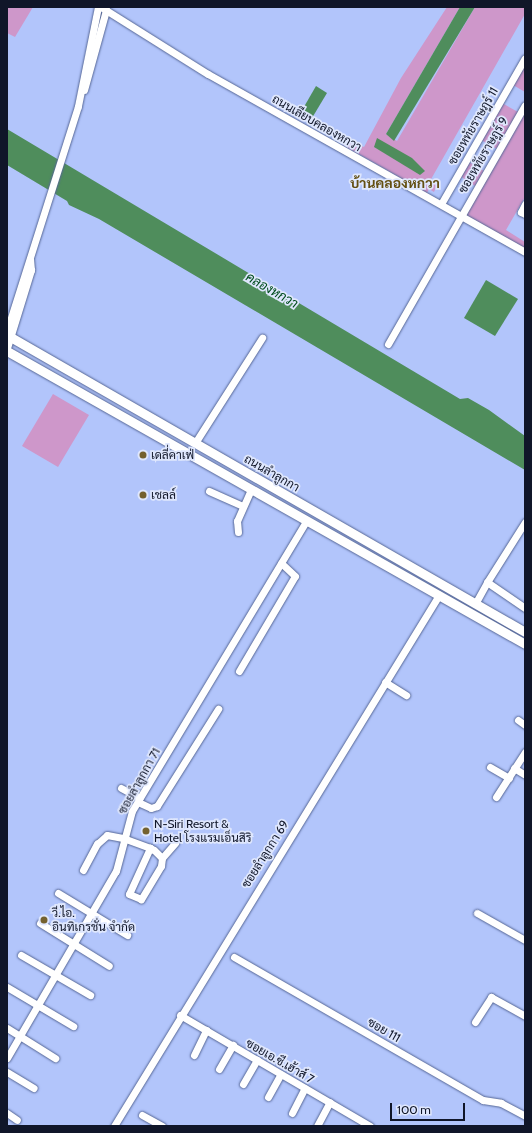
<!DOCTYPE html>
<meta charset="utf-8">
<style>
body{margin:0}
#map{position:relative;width:532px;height:1133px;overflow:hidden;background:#b2c5fb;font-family:Cabin,Sarabun,sans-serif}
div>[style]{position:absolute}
.green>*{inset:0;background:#ce97ca}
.water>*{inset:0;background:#4f8d5c}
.roads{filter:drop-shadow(0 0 1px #566796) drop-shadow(0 0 1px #566796)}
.minor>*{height:7px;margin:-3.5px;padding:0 3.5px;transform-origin:3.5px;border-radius:3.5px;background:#fff}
.major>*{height:9px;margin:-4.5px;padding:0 4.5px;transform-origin:4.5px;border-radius:4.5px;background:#fff}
.dots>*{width:11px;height:11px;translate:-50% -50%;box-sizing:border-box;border:2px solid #dfe7fd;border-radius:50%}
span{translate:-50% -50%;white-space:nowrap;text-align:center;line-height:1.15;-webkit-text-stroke:3.5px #dfe7fd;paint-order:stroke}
.street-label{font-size:12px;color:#101629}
.poi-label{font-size:12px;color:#101629}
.left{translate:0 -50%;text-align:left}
.water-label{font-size:13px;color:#004c1d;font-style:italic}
.quarter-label{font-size:14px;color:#634f12;font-weight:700}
.frame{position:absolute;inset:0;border:8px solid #101629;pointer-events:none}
.scale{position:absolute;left:390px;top:1103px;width:75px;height:18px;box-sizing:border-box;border:2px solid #101629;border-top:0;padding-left:5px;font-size:12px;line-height:14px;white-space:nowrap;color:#101629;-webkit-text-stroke:3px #dfe7fd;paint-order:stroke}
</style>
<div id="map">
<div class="green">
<div style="clip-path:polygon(7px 7px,33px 7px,15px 37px,7px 33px)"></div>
<div style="clip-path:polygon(447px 7px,460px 7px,386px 134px,397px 141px,475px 7px,525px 7px,525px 14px,430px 181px,437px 185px,434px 192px,429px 189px,427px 193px,343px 145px,343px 139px,346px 137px,364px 147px,401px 78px)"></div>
<div style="clip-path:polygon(525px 64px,525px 92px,513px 85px)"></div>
<div style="clip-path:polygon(502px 103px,518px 112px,497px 149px,481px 140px)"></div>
<div style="clip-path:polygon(525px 110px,525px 197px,506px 230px,525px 242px,525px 249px,465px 215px)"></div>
<div style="clip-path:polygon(469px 162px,484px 171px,475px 186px,460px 176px)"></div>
<div style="clip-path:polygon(53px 394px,89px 415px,58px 467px,22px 446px)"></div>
</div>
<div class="water">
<div style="clip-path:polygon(460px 7px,475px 7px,394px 141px,386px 134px)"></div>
<div style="clip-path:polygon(316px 86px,327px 93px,312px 118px,301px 112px)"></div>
<div style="clip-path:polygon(7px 129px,460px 399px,468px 398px,489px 410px,525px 436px,525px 470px,99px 219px,69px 205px,67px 201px,7px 165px)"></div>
<div style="clip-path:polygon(377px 138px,412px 158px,425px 171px,420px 175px,374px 147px)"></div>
<div style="clip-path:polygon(486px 280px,518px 299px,495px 336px,464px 318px)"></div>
</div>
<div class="roads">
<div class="minor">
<div style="left:101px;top:7px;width:126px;rotate:32.1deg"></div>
<div style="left:208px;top:74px;width:364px;rotate:29.3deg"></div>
<div style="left:84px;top:90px;width:83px;rotate:-74.6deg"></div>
<div style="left:441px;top:204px;width:168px;rotate:-60.1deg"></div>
<div style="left:525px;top:204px;width:9px;rotate:117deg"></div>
<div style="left:521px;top:212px;width:4px;rotate:27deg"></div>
<div style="left:7px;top:330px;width:235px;rotate:-72.4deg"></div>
<div style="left:78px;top:106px;width:101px;rotate:-78.6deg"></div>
<div style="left:388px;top:344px;width:275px;rotate:-60.2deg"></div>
<div style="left:7px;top:348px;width:82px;rotate:-72.9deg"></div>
<div style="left:31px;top:270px;width:11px;rotate:-95deg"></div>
<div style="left:195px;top:443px;width:125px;rotate:-57.5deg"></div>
<div style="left:209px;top:491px;width:36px;rotate:24deg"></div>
<div style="left:525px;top:522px;width:71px;rotate:122.3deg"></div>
<div style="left:487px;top:582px;width:46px;rotate:34.4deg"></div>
<div style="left:238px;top:532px;width:11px;rotate:-95deg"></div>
<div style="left:237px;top:521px;width:35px;rotate:-66deg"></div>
<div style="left:475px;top:604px;width:25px;rotate:-61deg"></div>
<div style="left:239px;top:671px;width:110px;rotate:-59.5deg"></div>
<div style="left:295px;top:576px;width:19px;rotate:-137deg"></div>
<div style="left:385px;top:682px;width:25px;rotate:32deg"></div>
<div style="left:518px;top:720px;width:9px;rotate:36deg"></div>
<div style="left:490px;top:767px;width:22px;rotate:30deg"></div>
<div style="left:514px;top:768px;width:13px;rotate:32deg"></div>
<div style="left:121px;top:788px;width:21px;rotate:28deg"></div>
<div style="left:496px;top:797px;width:54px;rotate:-57.2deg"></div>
<div style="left:138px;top:802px;width:14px;rotate:25deg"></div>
<div style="left:151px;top:808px;width:6px;rotate:-18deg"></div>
<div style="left:157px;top:806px;width:115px;rotate:-57.8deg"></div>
<div style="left:162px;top:858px;width:20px;rotate:-49deg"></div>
<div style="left:83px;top:870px;width:30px;rotate:-62deg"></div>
<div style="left:97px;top:844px;width:13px;rotate:-42deg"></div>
<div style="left:107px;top:835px;width:16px;rotate:11deg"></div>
<div style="left:123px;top:838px;width:29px;rotate:20deg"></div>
<div style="left:150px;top:848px;width:4px;rotate:27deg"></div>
<div style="left:154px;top:850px;width:11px;rotate:45deg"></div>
<div style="left:162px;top:858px;width:8px;rotate:97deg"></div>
<div style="left:161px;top:866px;width:39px;rotate:121deg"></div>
<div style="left:141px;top:899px;width:13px;rotate:-157deg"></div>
<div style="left:129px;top:894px;width:51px;rotate:-65.5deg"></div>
<div style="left:58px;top:893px;width:81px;rotate:31.3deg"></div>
<div style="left:477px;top:913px;width:55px;rotate:29.4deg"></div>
<div style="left:40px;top:923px;width:81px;rotate:31.9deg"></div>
<div style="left:21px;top:955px;width:80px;rotate:30.1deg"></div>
<div style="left:234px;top:957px;width:287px;rotate:29.9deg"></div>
<div style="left:483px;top:1100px;width:18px;rotate:9deg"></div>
<div style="left:501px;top:1103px;width:27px;rotate:28deg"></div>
<div style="left:7px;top:987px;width:77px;rotate:30.6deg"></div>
<div style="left:180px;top:1015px;width:220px;rotate:30.3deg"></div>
<div style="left:475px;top:1022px;width:30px;rotate:-57deg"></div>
<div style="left:491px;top:997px;width:39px;rotate:29deg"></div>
<div style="left:7px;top:1028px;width:57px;rotate:32deg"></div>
<div style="left:194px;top:1055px;width:28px;rotate:-64deg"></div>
<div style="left:7px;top:1058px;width:216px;rotate:-59.8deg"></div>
<div style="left:116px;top:871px;width:62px;rotate:-75.1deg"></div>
<div style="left:132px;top:811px;width:338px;rotate:-59deg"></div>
<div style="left:219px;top:1069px;width:28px;rotate:-60deg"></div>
<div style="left:7px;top:1072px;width:31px;rotate:31deg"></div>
<div style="left:243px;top:1084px;width:28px;rotate:-60deg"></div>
<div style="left:268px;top:1097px;width:26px;rotate:-61deg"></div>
<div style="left:7px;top:1113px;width:12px;rotate:35deg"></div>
<div style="left:292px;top:1113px;width:28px;rotate:-63deg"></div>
<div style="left:142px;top:1115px;width:23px;rotate:29deg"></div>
<div style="left:114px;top:1126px;width:623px;rotate:-58.53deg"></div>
<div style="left:317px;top:1126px;width:27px;rotate:-62deg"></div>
</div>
<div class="major">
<div style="left:7px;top:335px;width:597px;rotate:29.83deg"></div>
<div style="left:7px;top:351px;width:595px;rotate:29.49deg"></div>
</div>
</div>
<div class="dots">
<div style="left:143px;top:455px;background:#74612f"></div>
<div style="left:143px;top:495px;background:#74612f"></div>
<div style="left:146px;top:831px;background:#74612f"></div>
<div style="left:44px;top:920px;background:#74612f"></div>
</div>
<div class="street-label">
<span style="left:317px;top:123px;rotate:30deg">ถนนเลียบคลองหกวา</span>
<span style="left:473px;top:126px;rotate:-60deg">ซอยหทัยราษฎร์ 11</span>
<span style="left:483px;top:155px;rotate:-60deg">ซอยหทัยราษฎร์ 9</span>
<span style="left:272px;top:473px;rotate:30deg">ถนนลำลูกกา</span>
<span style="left:139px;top:781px;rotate:-61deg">ซอยลำลูกกา 71</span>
<span style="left:265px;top:854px;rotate:-58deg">ซอยลำลูกกา 69</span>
<span style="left:384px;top:1030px;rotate:30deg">ซอย 111</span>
<span style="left:280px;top:1061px;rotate:30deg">ซอยเอ.ซี.เฮ้าส์ 7</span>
</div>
<div class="poi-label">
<span class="left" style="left:151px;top:455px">เดลี่คาเฟ่</span>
<span class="left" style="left:151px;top:495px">เชลล์</span>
<span class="left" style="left:154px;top:831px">N-Siri Resort &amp;<br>Hotel โรงแรมเอ็นสิริ</span>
<span class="left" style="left:52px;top:920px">วี.ไอ.<br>อินทิเกรชั่น จำกัด</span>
</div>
<div class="water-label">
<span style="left:272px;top:290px;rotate:30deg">คลองหกวา</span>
</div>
<div class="quarter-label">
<span style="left:395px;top:183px">บ้านคลองหกวา</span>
</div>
<div class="frame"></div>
<div class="scale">100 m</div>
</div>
